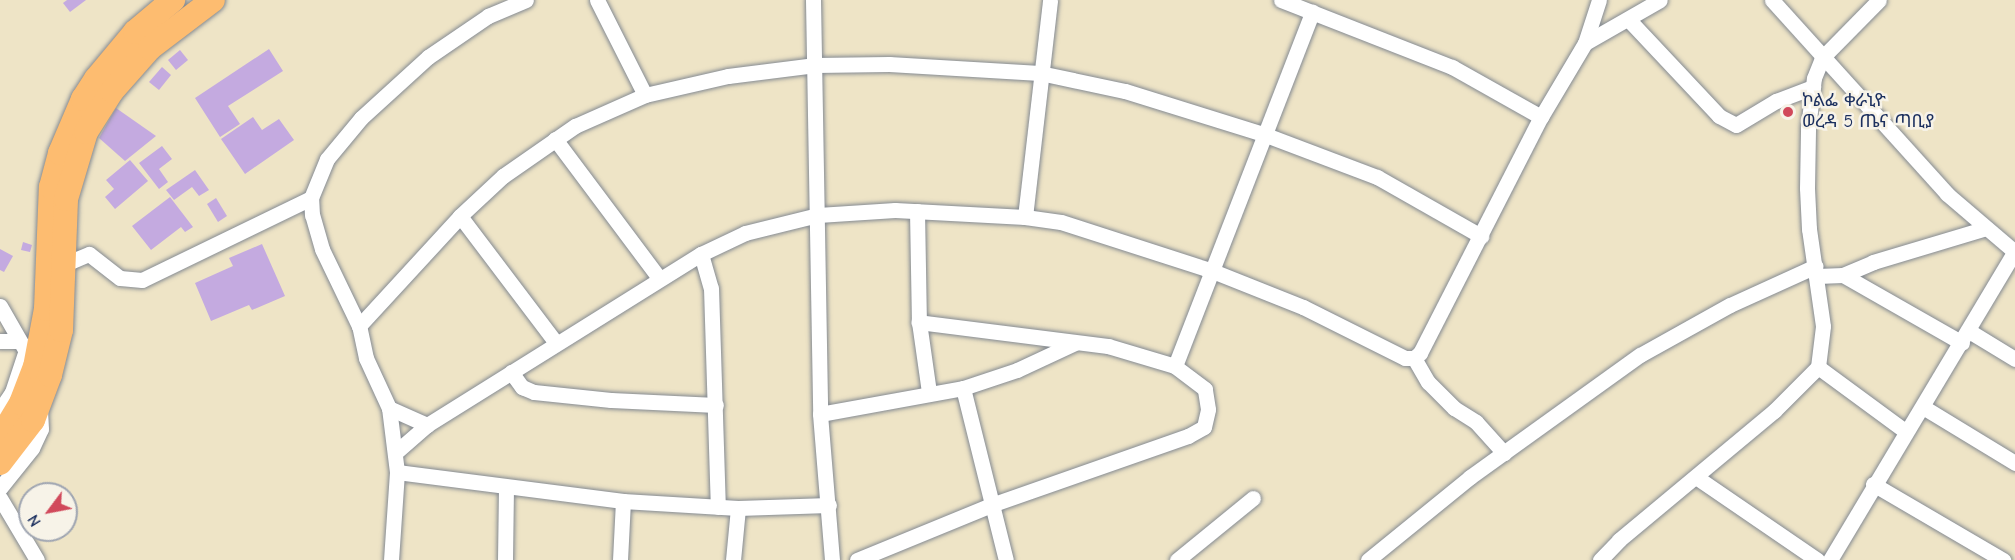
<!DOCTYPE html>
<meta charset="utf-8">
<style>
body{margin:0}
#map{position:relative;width:2015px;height:560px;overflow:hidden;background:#eee4c6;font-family:"Comic Neue","Noto Sans Ethiopic",sans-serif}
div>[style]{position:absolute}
.building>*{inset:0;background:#c4aae0}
.roads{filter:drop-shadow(0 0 2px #848a92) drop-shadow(0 0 2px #848a92)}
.minor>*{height:15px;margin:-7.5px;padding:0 7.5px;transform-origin:7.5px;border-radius:7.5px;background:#fff}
.primary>*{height:24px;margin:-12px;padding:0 12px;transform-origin:12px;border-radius:12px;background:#fdbc70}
.dots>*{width:16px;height:16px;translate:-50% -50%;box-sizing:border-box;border:3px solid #f7f3e8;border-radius:50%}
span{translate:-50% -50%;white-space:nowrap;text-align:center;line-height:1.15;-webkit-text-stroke:5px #f7f3e8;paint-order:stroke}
.poi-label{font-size:18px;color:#1b2f5e}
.left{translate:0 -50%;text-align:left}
.north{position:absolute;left:18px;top:482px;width:60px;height:60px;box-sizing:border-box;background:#f7f3e8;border:2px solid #9fa5b1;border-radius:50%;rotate:238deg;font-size:16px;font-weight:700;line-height:24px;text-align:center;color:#1b2f5e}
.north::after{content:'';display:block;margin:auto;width:21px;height:27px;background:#d1495b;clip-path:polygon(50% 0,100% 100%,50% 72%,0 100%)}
</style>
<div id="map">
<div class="building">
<div style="clip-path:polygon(67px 0,86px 0,70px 12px,63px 3px)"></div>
<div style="clip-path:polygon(269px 49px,283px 71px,228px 106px,240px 124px,220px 137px,195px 98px)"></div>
<div style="clip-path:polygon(180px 50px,188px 60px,176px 70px,168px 60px)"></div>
<div style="clip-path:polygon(162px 67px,171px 75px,159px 90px,149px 82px)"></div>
<div style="clip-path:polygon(116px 108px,156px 136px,125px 161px,99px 138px)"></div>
<div style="clip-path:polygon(253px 117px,262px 130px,279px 119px,294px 140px,245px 174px,221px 139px)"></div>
<div style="clip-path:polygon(162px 146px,172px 159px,159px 169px,168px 182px,159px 189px,139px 163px)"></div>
<div style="clip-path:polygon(130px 160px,148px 181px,115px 209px,105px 197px,114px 189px,106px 180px)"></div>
<div style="clip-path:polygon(195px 170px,209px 190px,199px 196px,192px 187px,174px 200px,166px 190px)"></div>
<div style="clip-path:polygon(170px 197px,193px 227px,185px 232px,181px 227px,151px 250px,132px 226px)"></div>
<div style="clip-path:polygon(216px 198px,227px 216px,218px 222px,207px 204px)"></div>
<div style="clip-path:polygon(23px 242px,32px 245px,30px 252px,21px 250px)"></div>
<div style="clip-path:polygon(262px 244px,285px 296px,252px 310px,249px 305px,211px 321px,195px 283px,233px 266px,229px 258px)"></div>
<div style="clip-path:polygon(0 249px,13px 256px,4px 272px,0 270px)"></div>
</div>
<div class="roads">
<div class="minor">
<div style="left:597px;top:0;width:106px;rotate:63.2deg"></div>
<div style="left:813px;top:0;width:414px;rotate:89deg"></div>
<div style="left:820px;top:414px;width:146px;rotate:85.3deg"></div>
<div style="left:1281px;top:0;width:184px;rotate:21.4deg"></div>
<div style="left:1452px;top:67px;width:102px;rotate:29.3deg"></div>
<div style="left:1772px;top:0;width:261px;rotate:47.9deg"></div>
<div style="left:1947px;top:194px;width:89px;rotate:40.5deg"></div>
<div style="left:1628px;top:19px;width:133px;rotate:46.8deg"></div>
<div style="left:1719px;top:116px;width:19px;rotate:28deg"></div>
<div style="left:1736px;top:125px;width:47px;rotate:-31deg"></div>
<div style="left:1776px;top:101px;width:40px;rotate:-21deg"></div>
<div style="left:1585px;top:43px;width:86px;rotate:-29.8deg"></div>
<div style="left:555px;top:139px;width:174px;rotate:53.2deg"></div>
<div style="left:917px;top:211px;width:111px;rotate:89deg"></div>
<div style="left:919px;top:322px;width:71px;rotate:81.9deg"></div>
<div style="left:460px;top:216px;width:159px;rotate:52.9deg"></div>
<div style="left:1025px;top:217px;width:218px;rotate:-83.4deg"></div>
<div style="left:701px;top:254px;width:35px;rotate:74deg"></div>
<div style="left:711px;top:288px;width:219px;rotate:88.2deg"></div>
<div style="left:65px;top:264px;width:26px;rotate:-23deg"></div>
<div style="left:89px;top:254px;width:39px;rotate:38deg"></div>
<div style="left:120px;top:278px;width:22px;rotate:5deg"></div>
<div style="left:142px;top:280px;width:188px;rotate:-25.9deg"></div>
<div style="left:1843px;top:275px;width:137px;rotate:29.7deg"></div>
<div style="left:1817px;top:276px;width:26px;rotate:-2deg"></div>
<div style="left:1843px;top:275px;width:33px;rotate:-23deg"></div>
<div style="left:1873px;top:262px;width:118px;rotate:-16.7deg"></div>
<div style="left:0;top:306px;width:70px;rotate:60.2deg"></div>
<div style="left:359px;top:326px;width:149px;rotate:-47.4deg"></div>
<div style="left:460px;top:216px;width:59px;rotate:-42.9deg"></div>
<div style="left:503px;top:176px;width:88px;rotate:-34.8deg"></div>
<div style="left:575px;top:126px;width:77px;rotate:-23.9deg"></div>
<div style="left:645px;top:95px;width:85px;rotate:-12.9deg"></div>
<div style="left:728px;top:76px;width:88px;rotate:-7.2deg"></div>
<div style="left:815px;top:65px;width:74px;rotate:-0.8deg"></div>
<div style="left:889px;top:64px;width:151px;rotate:3.4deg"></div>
<div style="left:1040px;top:73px;width:87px;rotate:12deg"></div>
<div style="left:1125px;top:91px;width:145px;rotate:17.3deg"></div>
<div style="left:1263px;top:134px;width:122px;rotate:20.7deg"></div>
<div style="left:1377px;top:177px;width:120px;rotate:29.6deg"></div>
<div style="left:1969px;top:331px;width:54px;rotate:31.3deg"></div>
<div style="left:0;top:341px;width:19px"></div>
<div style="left:1414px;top:358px;width:28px;rotate:60deg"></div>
<div style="left:1428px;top:382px;width:37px;rotate:45deg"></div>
<div style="left:1454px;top:408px;width:26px;rotate:32deg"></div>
<div style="left:1476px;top:422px;width:42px;rotate:47.9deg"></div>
<div style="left:1175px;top:366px;width:380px;rotate:-68.8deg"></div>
<div style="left:1818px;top:367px;width:108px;rotate:36.3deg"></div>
<div style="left:511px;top:372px;width:19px;rotate:54deg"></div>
<div style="left:522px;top:387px;width:13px;rotate:23deg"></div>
<div style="left:534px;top:392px;width:77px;rotate:5.9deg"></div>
<div style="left:611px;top:400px;width:105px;rotate:2.7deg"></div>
<div style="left:963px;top:388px;width:177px;rotate:76deg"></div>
<div style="left:1923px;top:407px;width:108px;rotate:31.3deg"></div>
<div style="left:389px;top:408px;width:42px;rotate:24.1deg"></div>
<div style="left:0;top:410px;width:22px;rotate:-56deg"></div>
<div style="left:12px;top:392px;width:41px;rotate:-71.6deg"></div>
<div style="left:820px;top:414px;width:145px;rotate:-10.3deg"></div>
<div style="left:963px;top:388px;width:57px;rotate:-18.4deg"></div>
<div style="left:1017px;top:370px;width:64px;rotate:-25deg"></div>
<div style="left:396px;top:452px;width:41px;rotate:-41.1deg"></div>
<div style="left:427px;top:425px;width:323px;rotate:-32deg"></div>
<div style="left:701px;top:254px;width:49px;rotate:-25.5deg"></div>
<div style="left:745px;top:233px;width:75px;rotate:-13.9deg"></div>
<div style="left:818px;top:215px;width:77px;rotate:-3.7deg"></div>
<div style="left:895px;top:210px;width:130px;rotate:3.1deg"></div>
<div style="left:1025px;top:217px;width:36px;rotate:8deg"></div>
<div style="left:1061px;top:222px;width:157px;rotate:17.9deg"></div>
<div style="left:1210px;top:270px;width:100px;rotate:21.7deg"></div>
<div style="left:1303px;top:307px;width:114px;rotate:26.6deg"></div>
<div style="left:1405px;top:358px;width:9px"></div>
<div style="left:1414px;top:358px;width:8px;rotate:-40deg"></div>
<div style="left:1420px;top:353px;width:265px;rotate:-62.9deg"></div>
<div style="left:1541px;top:117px;width:86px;rotate:-59.3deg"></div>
<div style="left:1585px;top:43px;width:45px;rotate:-72deg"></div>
<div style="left:397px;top:472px;width:228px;rotate:7.3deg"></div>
<div style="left:623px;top:501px;width:115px;rotate:3.5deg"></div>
<div style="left:738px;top:508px;width:91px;rotate:-1.9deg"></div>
<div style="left:1696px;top:477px;width:147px;rotate:34.4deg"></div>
<div style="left:1873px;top:484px;width:151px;rotate:30.3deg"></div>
<div style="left:0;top:488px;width:51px;rotate:-51.3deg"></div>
<div style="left:32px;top:448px;width:21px;rotate:-65deg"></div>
<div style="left:41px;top:429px;width:18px;rotate:-93deg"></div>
<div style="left:0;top:498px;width:72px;rotate:59.2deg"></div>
<div style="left:391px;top:560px;width:88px;rotate:-86.1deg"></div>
<div style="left:397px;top:472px;width:64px;rotate:-97.1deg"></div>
<div style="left:389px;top:408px;width:55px;rotate:-114.7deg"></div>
<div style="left:366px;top:358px;width:33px;rotate:-102deg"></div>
<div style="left:359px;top:326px;width:85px;rotate:-115.7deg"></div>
<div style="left:322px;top:249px;width:35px;rotate:-106deg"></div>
<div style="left:312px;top:215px;width:17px;rotate:-93deg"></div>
<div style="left:311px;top:198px;width:42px;rotate:-67.7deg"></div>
<div style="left:327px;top:159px;width:53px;rotate:-50.3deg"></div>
<div style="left:361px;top:118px;width:91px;rotate:-42.3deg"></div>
<div style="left:428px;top:57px;width:73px;rotate:-34.3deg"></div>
<div style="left:488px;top:16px;width:41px;rotate:-22.8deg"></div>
<div style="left:505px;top:560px;width:73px;rotate:-89.2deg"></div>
<div style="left:620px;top:560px;width:59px;rotate:-87.1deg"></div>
<div style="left:733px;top:560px;width:52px;rotate:-84.5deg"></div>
<div style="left:857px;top:560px;width:145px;rotate:-22.3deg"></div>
<div style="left:991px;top:505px;width:209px;rotate:-19.3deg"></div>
<div style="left:1188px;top:436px;width:18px;rotate:-29deg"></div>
<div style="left:1204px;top:427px;width:18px;rotate:-77deg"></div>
<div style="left:1208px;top:409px;width:20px;rotate:-99deg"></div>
<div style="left:1205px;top:389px;width:38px;rotate:-143deg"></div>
<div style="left:1175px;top:366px;width:70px;rotate:-163.4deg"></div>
<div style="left:1108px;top:346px;width:191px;rotate:-172.8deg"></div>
<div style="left:1177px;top:560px;width:98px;rotate:-39.2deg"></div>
<div style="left:1368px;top:560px;width:132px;rotate:-39.1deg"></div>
<div style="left:1470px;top:477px;width:209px;rotate:-35.7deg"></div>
<div style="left:1640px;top:355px;width:103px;rotate:-29.1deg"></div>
<div style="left:1730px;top:305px;width:94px;rotate:-24.4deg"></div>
<div style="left:1600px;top:560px;width:28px;rotate:-46deg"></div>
<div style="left:1619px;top:540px;width:202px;rotate:-39.8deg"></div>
<div style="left:1774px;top:411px;width:62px;rotate:-45deg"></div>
<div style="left:1818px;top:367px;width:41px;rotate:-83deg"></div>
<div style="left:1823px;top:326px;width:98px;rotate:-98.2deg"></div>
<div style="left:1809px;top:229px;width:41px;rotate:-92.8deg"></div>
<div style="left:1807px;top:188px;width:60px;rotate:-89deg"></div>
<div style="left:1808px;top:128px;width:50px;rotate:-83.2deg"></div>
<div style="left:1814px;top:78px;width:22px;rotate:-68deg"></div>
<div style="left:1822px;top:58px;width:81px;rotate:-45.5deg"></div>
<div style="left:1830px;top:560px;width:360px;rotate:-59.1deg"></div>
</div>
<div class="primary">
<div style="left:0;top:438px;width:41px;rotate:-59deg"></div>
<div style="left:21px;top:403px;width:39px;rotate:-69deg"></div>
<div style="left:35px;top:367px;width:59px;rotate:-79.3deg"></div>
<div style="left:46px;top:309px;width:122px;rotate:-87.7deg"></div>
<div style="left:51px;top:187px;width:35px;rotate:-75deg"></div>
<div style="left:60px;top:153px;width:59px;rotate:-66.9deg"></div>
<div style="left:83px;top:99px;width:24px;rotate:-57deg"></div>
<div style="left:96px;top:79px;width:61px;rotate:-50.3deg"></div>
<div style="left:135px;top:32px;width:50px;rotate:-40.1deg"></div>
<div style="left:0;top:463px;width:54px;rotate:-52.5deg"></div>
<div style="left:33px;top:420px;width:48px;rotate:-69.3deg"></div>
<div style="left:50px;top:375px;width:46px;rotate:-76.3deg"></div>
<div style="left:61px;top:330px;width:131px;rotate:-87.8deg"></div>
<div style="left:66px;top:199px;width:70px;rotate:-73.4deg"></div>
<div style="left:86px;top:132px;width:49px;rotate:-57.6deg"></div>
<div style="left:112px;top:91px;width:57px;rotate:-48.5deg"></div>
<div style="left:150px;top:48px;width:79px;rotate:-37.3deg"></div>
</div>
</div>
<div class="dots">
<div style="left:1788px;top:112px;background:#d1495b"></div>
</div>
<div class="poi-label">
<span class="left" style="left:1802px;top:112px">ኮልፌ ቀራኒዮ<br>ወረዳ 5 ጤና ጣቢያ</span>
</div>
<div class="north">N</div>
</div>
